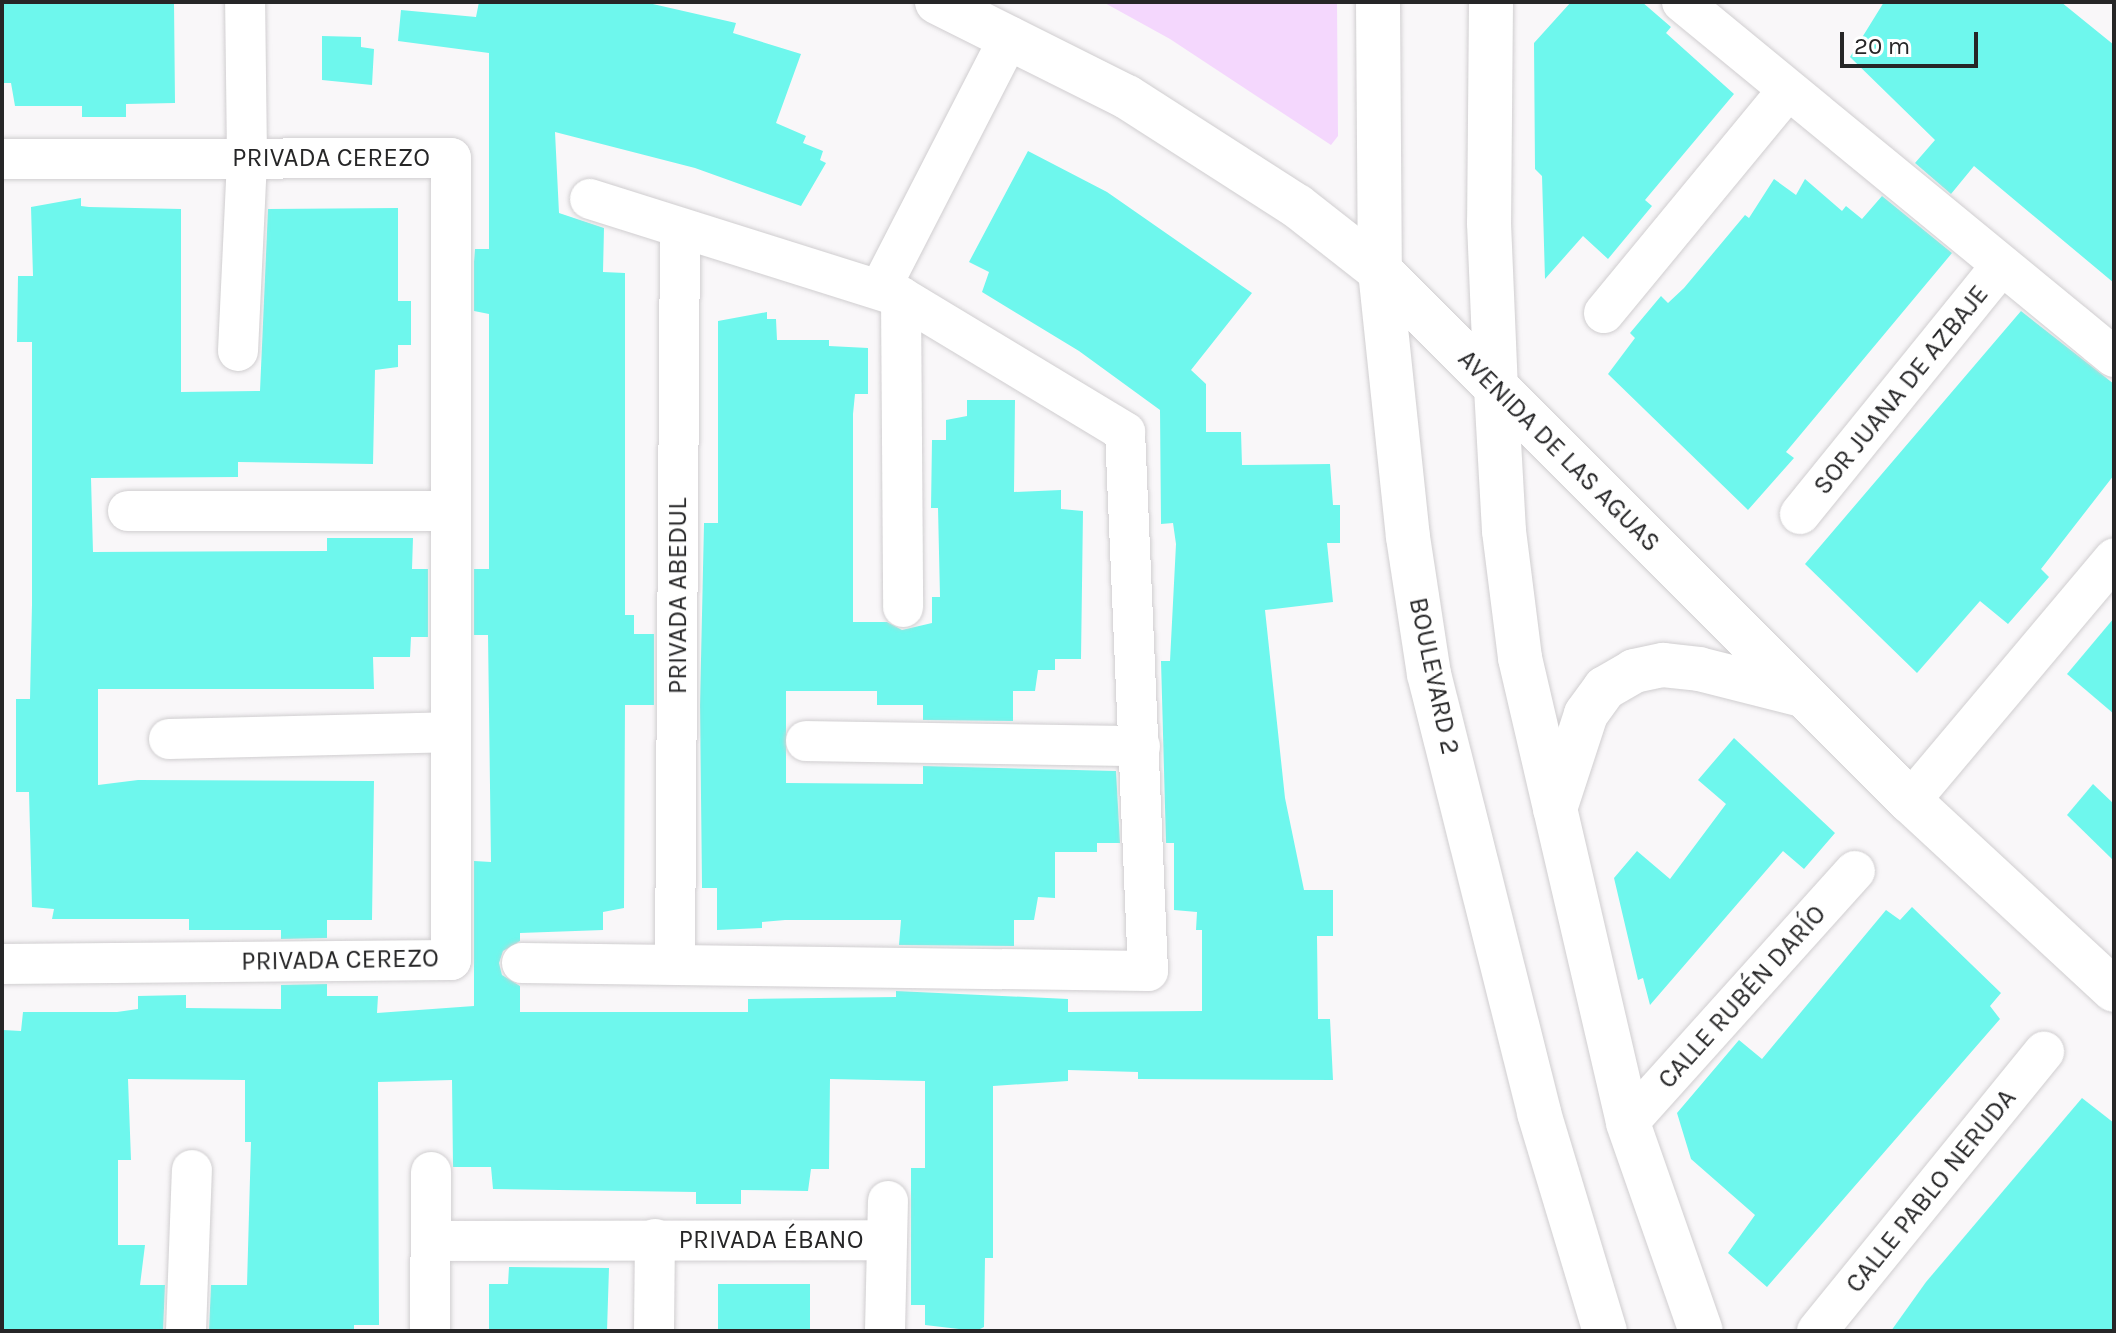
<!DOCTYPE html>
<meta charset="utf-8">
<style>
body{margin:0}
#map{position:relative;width:2116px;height:1333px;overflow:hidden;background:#f9f7f9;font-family:Karla,sans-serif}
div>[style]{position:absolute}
.green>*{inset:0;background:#f4d7fd}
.building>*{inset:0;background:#6ef7ed}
.roads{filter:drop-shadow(0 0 2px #d0ced0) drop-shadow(0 0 2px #d0ced0)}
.minor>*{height:40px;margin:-20px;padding:0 20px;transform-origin:20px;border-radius:20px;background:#fff}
.secondary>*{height:44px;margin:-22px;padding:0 22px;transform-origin:22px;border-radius:22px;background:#fff}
span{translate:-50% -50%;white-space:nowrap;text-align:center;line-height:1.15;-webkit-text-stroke:6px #fff;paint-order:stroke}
.street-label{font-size:26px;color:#262627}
.frame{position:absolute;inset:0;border:4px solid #262627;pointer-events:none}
.scale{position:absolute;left:1840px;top:32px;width:138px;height:36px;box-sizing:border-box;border:4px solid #262627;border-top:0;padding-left:10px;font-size:24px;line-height:28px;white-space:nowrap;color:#262627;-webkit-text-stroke:6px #fff;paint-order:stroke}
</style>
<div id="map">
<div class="green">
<div style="clip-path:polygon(1103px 2px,1337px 2px,1338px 136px,1331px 145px,1170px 39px)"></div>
</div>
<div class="building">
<div style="clip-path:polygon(2px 2px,174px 2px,175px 103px,126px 104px,126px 117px,82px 117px,82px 106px,15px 106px,11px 83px,2px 83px)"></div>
<div style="clip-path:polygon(479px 2px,644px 2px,736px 23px,733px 33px,801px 54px,776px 123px,806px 136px,803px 143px,823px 151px,820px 160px,826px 163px,801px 206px,695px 168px,555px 132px,559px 213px,604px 228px,603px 272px,625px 273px,625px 615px,634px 615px,634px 634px,654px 634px,654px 705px,625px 705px,624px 908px,603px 912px,603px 930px,520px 933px,520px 941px,503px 951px,499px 963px,502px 975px,520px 986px,520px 1012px,748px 1012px,748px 999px,896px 997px,896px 991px,1068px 999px,1068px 1012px,1202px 1011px,1202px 930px,1196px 930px,1197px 912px,1174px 910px,1174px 843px,1166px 843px,1161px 661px,1170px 661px,1176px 544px,1173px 523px,1161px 524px,1160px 410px,1079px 351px,982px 292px,989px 272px,969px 262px,1028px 151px,1107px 192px,1252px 293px,1191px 370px,1206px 384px,1206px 432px,1241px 432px,1242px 465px,1330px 464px,1333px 505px,1340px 505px,1340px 543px,1327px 543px,1333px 602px,1265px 610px,1285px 798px,1304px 890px,1333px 890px,1333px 936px,1317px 936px,1318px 1019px,1330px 1019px,1333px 1080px,1138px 1079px,1138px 1072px,1068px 1070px,1068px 1081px,993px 1086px,993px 1258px,985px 1258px,984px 1327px,976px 1331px,925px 1325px,925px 1305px,911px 1305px,911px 1168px,925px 1168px,925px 1081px,830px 1079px,829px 1169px,811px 1169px,808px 1191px,741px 1190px,741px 1204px,696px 1204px,696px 1192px,493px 1189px,491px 1167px,453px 1167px,452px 1080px,378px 1082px,379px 1325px,354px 1325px,354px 1331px,209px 1331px,211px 1285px,247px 1285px,251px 1142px,245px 1142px,245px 1080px,128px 1079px,131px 1160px,118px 1160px,118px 1245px,145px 1245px,140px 1285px,165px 1285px,163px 1331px,2px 1331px,3px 1030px,21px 1031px,23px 1012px,117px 1012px,138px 1009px,138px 996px,186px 995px,186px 1008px,281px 1009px,281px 985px,327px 984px,327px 996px,378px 996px,377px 1013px,474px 1006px,474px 861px,491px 862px,488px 635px,474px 635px,474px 569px,489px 569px,489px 314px,474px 311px,474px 262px,475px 249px,489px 249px,489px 53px,398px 41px,401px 10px,476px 17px)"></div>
<div style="clip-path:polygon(1571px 2px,1642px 2px,1671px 27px,1666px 33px,1734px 94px,1645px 200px,1652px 206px,1608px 259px,1583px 236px,1545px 279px,1542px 176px,1535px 169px,1534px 43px)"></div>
<div style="clip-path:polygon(1884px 2px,2061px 2px,2114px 45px,2114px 283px,1974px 166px,1951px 194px,1915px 163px,1935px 140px,1850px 57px)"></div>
<div style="clip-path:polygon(322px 36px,361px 37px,361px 47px,374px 49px,372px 85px,322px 80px)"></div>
<div style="clip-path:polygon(1774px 179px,1796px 195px,1805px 179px,1842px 211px,1846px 206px,1862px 219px,1882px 196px,1952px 253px,1786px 452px,1794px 458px,1748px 510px,1608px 374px,1635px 338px,1630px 333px,1661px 296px,1668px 303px,1684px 288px,1745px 215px,1749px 218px)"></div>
<div style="clip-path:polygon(81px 198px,81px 206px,89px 207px,181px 209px,181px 392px,260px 391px,268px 209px,398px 208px,398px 301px,411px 301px,411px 345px,398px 345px,398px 367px,375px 370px,373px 464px,238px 462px,238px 477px,91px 478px,93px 552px,327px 551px,327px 538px,413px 538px,412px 569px,428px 569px,428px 637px,411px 637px,410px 657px,373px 657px,374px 689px,98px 689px,98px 785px,138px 780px,374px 781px,372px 920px,327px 920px,327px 938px,281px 939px,281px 930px,189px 930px,189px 919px,52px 919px,54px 909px,32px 907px,29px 792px,16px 792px,16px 699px,30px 699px,32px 604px,32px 342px,17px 342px,18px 276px,33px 276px,31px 207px)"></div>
<div style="clip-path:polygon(2021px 311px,2114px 384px,2114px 475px,2041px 569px,2049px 577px,2008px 624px,1980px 601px,1917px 673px,1805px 564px)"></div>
<div style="clip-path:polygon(767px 312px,767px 319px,776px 319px,777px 340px,829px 340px,829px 346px,868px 348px,868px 394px,855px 394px,853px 414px,853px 622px,887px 622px,902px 630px,932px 623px,932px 597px,940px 597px,938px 508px,931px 508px,932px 440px,946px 440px,946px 420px,967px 416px,967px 400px,1015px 400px,1014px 492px,1061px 490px,1061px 509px,1083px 511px,1081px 659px,1055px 659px,1055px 670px,1038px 670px,1035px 691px,1013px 691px,1013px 721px,923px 720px,923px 705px,877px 705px,877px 691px,786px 691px,786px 783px,923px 784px,923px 766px,1116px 771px,1120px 843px,1097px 843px,1097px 852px,1055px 852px,1055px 898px,1038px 897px,1034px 920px,1014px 920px,1014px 946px,899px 945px,901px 920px,785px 920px,762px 922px,762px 928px,717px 930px,717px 888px,702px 888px,700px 705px,704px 523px,718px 523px,718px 321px)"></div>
<div style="clip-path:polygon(2114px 618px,2114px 714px,2067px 674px)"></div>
<div style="clip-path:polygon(1734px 738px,1835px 833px,1804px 869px,1783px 851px,1650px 1005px,1643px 978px,1638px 980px,1614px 878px,1637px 851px,1670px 879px,1726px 804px,1698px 780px)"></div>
<div style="clip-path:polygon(2093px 784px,2114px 804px,2114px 861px,2067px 815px)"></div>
<div style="clip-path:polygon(1912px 907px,2001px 993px,1990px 1006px,2000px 1019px,1767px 1287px,1728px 1253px,1755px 1215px,1691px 1159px,1677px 1113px,1739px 1040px,1762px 1059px,1886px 910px,1900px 920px)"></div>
<div style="clip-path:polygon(2082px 1098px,2114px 1123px,2114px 1331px,1891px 1331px,1926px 1282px)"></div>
<div style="clip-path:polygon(509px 1267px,609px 1268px,607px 1331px,489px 1331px,489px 1284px,508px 1284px)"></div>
<div style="clip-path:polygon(718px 1284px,810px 1284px,810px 1331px,718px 1331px)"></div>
</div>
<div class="roads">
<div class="minor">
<div style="left:1682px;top:2px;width:559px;rotate:39.41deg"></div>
<div style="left:2px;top:159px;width:449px;rotate:-0.1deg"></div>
<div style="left:451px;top:158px;width:802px;rotate:90deg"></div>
<div style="left:451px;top:960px;width:449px;rotate:179.5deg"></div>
<div style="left:880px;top:289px;width:284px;rotate:-62.8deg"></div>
<div style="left:901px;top:297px;width:310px;rotate:89.6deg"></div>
<div style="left:1604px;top:313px;width:289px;rotate:-50.5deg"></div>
<div style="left:238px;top:351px;width:194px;rotate:-87.3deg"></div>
<div style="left:247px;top:157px;width:155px;rotate:-90.7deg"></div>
<div style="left:128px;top:511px;width:321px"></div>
<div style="left:1800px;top:514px;width:319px;rotate:-51deg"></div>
<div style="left:169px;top:739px;width:280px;rotate:-1.4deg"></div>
<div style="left:806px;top:741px;width:334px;rotate:0.9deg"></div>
<div style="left:1910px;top:801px;width:317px;rotate:-49.9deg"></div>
<div style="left:522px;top:963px;width:626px;rotate:0.73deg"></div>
<div style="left:1148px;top:971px;width:539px;rotate:-92.44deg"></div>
<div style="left:1125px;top:432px;width:262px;rotate:-148.9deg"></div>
<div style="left:901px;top:297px;width:326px;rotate:-162.5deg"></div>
<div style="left:675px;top:963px;width:733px;rotate:-89.61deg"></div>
<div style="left:1628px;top:1123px;width:339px;rotate:-48deg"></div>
<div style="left:431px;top:1241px;width:455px;rotate:-0.1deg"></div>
<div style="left:186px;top:1331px;width:161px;rotate:-87.9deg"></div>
<div style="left:430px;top:1331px;width:159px;rotate:-89.6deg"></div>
<div style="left:654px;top:1331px;width:92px;rotate:-89.4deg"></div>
<div style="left:885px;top:1331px;width:130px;rotate:-88.7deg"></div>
<div style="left:1817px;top:1331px;width:360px;rotate:-50.9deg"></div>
</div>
<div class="secondary">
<div style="left:937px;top:2px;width:212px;rotate:26.6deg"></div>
<div style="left:1127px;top:97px;width:202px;rotate:32.7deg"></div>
<div style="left:1297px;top:206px;width:105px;rotate:38.1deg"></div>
<div style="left:1380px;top:271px;width:750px;rotate:45deg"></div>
<div style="left:1910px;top:801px;width:278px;rotate:42.8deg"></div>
<div style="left:1378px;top:2px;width:269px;rotate:89.6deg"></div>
<div style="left:1380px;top:271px;width:267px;rotate:84deg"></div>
<div style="left:1408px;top:537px;width:139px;rotate:81.3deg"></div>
<div style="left:1429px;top:674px;width:453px;rotate:75.9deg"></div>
<div style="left:1539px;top:1113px;width:228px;rotate:73.2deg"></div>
<div style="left:1491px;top:2px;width:221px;rotate:90.5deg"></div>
<div style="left:1489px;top:223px;width:165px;rotate:87.6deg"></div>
<div style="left:1496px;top:388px;width:143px;rotate:86.8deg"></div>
<div style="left:1504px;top:531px;width:128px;rotate:82.8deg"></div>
<div style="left:1520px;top:658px;width:477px;rotate:76.9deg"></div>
<div style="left:1628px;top:1123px;width:220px;rotate:70.7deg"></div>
<div style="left:1555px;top:809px;width:100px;rotate:-71.9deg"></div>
<div style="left:1586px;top:714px;width:32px;rotate:-54deg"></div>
<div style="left:1605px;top:688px;width:34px;rotate:-30deg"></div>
<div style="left:1634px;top:671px;width:30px;rotate:-12deg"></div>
<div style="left:1663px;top:665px;width:36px;rotate:6deg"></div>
<div style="left:1699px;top:669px;width:106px;rotate:14.2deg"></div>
</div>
</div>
<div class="street-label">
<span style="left:331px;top:158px">PRIVADA CEREZO</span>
<span style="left:1901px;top:390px;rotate:-51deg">SOR JUANA DE AZBAJE</span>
<span style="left:1559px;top:451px;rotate:45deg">AVENIDA DE LAS AGUAS</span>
<span style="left:678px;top:596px;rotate:-90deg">PRIVADA ABEDUL</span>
<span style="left:1434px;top:676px;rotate:78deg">BOULEVARD 2</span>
<span style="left:340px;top:960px;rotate:-1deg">PRIVADA CEREZO</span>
<span style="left:1742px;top:997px;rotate:-48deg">CALLE RUBÉN DARÍO</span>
<span style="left:1931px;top:1191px;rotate:-51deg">CALLE PABLO NERUDA</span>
<span style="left:771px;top:1240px">PRIVADA ÉBANO</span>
</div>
<div class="frame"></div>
<div class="scale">20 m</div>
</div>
